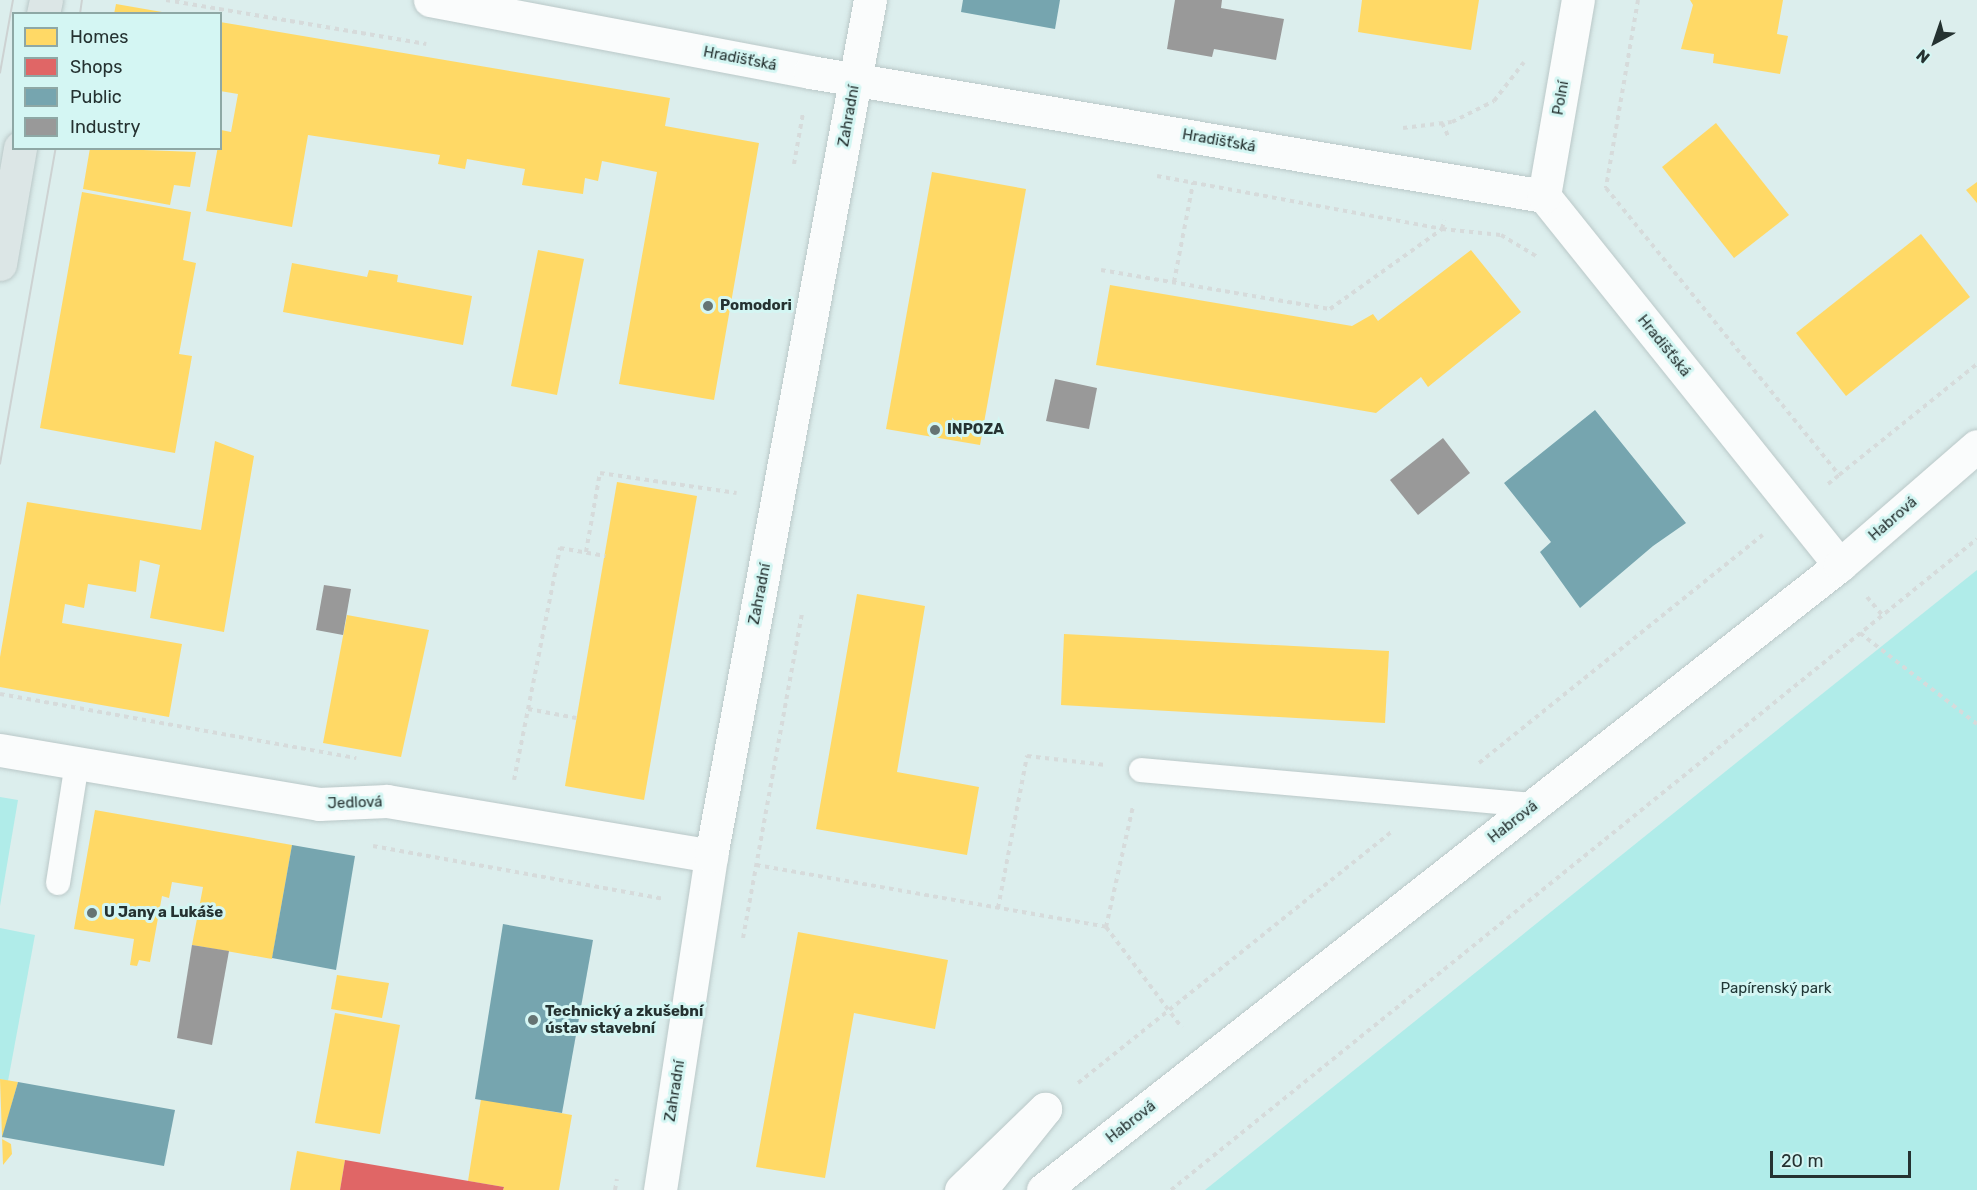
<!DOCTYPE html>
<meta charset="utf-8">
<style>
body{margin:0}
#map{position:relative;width:1977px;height:1190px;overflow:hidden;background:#dceeed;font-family:Rubik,sans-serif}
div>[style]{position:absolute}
.green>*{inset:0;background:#b0ece9}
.homes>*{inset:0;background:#ffd966}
.shops>*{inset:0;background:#e06666}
.public>*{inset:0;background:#76a5af}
.industry>*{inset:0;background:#999}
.path>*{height:4px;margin-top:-2px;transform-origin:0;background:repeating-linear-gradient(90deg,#d6dbdb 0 4.5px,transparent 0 9px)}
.roads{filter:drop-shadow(0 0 2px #bac8c8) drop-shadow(0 0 2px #bac8c8)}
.service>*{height:24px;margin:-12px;padding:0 12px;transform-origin:12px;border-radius:12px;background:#fafcfc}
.minor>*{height:33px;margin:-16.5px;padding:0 16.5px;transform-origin:16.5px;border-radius:16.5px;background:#fafcfc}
.primary>*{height:33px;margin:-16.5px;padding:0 16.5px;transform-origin:16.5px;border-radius:16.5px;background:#dce6e6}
.tram>*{height:1.5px;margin:-0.75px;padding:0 0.75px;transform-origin:0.75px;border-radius:0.75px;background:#cdd2d2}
.dots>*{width:16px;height:16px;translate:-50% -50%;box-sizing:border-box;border:3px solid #d4f6f3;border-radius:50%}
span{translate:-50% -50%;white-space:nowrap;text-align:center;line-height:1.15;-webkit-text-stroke:6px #d4f6f3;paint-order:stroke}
.street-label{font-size:15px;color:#253231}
.poi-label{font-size:15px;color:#253231;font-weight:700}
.left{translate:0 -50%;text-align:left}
.park-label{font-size:15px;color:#203736}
.legend{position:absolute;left:12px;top:12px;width:210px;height:138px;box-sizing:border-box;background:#d4f6f3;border:2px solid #8ea8a5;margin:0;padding:8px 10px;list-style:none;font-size:18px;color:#253231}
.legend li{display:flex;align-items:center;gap:12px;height:30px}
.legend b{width:30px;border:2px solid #8ea8a5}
.north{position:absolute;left:1905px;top:12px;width:60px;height:60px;-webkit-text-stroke:4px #d4f6f3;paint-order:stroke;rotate:220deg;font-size:16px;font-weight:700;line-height:24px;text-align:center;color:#253231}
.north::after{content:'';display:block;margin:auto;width:21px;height:27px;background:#253231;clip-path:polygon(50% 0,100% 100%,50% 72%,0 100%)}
.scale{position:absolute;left:1770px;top:1151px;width:141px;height:27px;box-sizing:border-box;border:3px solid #253231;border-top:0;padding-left:8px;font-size:18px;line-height:21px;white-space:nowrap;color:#253231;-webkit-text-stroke:4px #d4f6f3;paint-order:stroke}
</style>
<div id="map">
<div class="green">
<div style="clip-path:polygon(1977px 570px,1977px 1190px,1205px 1190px,1792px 718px)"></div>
<div style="clip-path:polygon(0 797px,18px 800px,0 906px)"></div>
<div style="clip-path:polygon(0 928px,35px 935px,8px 1081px,0 1079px)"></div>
</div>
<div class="homes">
<div style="clip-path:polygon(1362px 0,1479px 0,1471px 50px,1358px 32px)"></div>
<div style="clip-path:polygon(1690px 0,1783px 0,1777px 34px,1788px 36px,1780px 74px,1713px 63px,1714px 54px,1681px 49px,1693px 5px)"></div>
<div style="clip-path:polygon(116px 4px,162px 12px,162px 14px,114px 14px)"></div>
<div style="clip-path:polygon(220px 22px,670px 98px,665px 126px,759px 143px,714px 400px,619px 384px,657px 172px,602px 161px,598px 181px,585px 178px,583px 194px,522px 185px,525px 169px,467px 159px,465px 169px,438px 164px,440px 155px,308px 135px,292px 227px,206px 211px,221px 130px,231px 132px,238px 94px,220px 91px)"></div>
<div style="clip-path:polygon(1716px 123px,1789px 215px,1734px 258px,1662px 167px)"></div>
<div style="clip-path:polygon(90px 148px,196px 152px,190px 187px,174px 185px,170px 205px,83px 189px)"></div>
<div style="clip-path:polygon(932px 172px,1026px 189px,980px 445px,886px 429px)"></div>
<div style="clip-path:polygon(1977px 182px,1977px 203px,1966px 190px)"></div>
<div style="clip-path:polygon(82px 192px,191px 212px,183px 260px,196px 263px,179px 354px,192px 356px,175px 453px,40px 428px)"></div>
<div style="clip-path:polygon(1921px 234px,1970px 297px,1846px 396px,1796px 333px)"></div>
<div style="clip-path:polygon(538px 250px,584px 259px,557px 395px,511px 386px)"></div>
<div style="clip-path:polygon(1471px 250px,1521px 312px,1428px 387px,1421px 377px,1376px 413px,1096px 365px,1110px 285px,1352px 326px,1373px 314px,1378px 321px)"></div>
<div style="clip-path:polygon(292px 263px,367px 277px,369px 270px,398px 275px,397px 282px,472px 296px,463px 345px,283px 312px)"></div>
<div style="clip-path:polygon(215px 441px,254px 456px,224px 632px,150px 618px,160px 565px,140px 560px,136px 592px,88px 584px,84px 608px,65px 604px,62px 623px,182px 644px,169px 717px,0 687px,0 657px,27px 502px,201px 530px)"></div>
<div style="clip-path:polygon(617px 482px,697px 496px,644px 800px,565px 786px)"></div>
<div style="clip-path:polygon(857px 594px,925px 606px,897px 772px,979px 787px,967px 855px,816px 829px)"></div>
<div style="clip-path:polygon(347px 615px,429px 630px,401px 757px,323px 743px)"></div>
<div style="clip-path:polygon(1064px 634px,1389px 651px,1385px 723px,1061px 705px)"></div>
<div style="clip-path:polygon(95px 810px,292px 845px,272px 959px,192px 945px,203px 887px,172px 882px,169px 898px,162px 896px,150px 962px,139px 960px,137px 966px,130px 965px,134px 939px,74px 929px)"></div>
<div style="clip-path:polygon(798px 932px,948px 960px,935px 1029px,854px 1013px,825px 1178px,756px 1167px)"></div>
<div style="clip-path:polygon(337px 975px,389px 983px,382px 1018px,331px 1009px)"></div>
<div style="clip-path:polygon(335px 1013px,400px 1025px,380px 1134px,315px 1123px)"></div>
<div style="clip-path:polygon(0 1079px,18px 1082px,2px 1139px,11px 1144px,12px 1154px,3px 1165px)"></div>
<div style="clip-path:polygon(481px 1099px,572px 1115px,559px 1190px,503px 1190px,504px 1187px,468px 1181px)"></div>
<div style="clip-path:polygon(297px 1151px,345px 1160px,340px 1190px,290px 1190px)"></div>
</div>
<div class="shops">
<div style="clip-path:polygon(345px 1160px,504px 1187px,503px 1190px,340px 1190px)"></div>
</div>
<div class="public">
<div style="clip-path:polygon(963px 0,1060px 0,1055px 29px,961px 12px)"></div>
<div style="clip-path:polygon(1595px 410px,1686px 523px,1653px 546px,1580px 608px,1540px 552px,1551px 542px,1504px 483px)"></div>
<div style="clip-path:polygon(292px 845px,355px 856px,336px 970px,272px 958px)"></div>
<div style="clip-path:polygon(503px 924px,593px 940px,562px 1113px,475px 1099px)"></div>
<div style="clip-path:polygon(18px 1082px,175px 1110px,164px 1166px,2px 1137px)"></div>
</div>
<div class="industry">
<div style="clip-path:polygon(1175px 0,1222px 0,1221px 8px,1284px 19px,1276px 60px,1214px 49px,1212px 57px,1167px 49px)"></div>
<div style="clip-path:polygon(1055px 379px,1097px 388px,1089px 429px,1046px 421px)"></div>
<div style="clip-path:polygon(1443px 438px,1470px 473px,1418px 515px,1390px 480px)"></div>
<div style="clip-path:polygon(324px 585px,351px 589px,343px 635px,316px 630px)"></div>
<div style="clip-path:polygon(192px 945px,229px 951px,212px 1045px,177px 1038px)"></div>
</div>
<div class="path">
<div style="left:166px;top:0;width:264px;rotate:9.6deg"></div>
<div style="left:1638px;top:0;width:191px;rotate:99.7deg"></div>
<div style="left:1606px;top:188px;width:370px;rotate:50.9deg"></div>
<div style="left:1839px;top:475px;width:177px;rotate:-38.8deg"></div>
<div style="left:1442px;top:123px;width:17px;rotate:65deg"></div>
<div style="left:1403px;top:128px;width:49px;rotate:-7deg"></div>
<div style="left:1452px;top:122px;width:47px;rotate:-26.6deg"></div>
<div style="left:1494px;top:101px;width:49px;rotate:-52.4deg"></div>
<div style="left:794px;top:164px;width:52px;rotate:-80deg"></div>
<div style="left:1157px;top:176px;width:290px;rotate:10.5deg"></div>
<div style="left:1442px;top:229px;width:9px;rotate:-77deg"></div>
<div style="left:1101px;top:270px;width:232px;rotate:9.7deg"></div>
<div style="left:1330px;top:309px;width:138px;rotate:-35.5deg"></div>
<div style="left:1442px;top:229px;width:59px;rotate:5.8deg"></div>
<div style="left:1501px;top:235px;width:41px;rotate:31deg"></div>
<div style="left:1174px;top:282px;width:101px;rotate:-79.1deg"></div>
<div style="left:1828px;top:484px;width:14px;rotate:-39deg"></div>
<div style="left:586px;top:552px;width:80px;rotate:-80deg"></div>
<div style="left:600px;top:473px;width:138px;rotate:8.3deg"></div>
<div style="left:1867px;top:597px;width:23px;rotate:50deg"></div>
<div style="left:1860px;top:633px;width:148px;rotate:37.9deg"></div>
<div style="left:0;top:694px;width:362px;rotate:10.2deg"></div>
<div style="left:528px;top:709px;width:49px;rotate:10.6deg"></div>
<div style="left:1479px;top:763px;width:364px;rotate:-38.8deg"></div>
<div style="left:514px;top:780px;width:237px;rotate:-78.8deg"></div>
<div style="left:560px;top:548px;width:46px;rotate:10.1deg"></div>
<div style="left:373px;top:846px;width:296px;rotate:10.3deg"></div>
<div style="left:756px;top:865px;width:355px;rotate:10deg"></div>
<div style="left:1106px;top:927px;width:126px;rotate:53deg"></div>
<div style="left:998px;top:908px;width:155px;rotate:-79.2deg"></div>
<div style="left:1027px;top:756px;width:79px;rotate:6.6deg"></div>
<div style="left:1106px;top:927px;width:124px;rotate:-77.4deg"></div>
<div style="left:743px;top:938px;width:331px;rotate:-79.7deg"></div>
<div style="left:1078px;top:1083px;width:403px;rotate:-38.7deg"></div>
<div style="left:615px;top:1190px;width:11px;rotate:-80deg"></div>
<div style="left:1171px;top:1190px;width:1036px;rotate:-38.93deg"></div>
</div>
<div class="roads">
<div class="service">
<div style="left:1141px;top:770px;width:395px;rotate:5.1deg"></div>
<div style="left:58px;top:883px;width:121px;rotate:-81deg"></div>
</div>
<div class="minor">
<div style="left:430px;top:0;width:387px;rotate:10.7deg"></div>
<div style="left:810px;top:72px;width:744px;rotate:9.59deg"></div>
<div style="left:1544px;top:196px;width:473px;rotate:51.3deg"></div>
<div style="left:1544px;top:196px;width:199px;rotate:-80.2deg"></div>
<div style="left:0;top:750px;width:324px;rotate:9.6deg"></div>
<div style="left:319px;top:804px;width:68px;rotate:-2.5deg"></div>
<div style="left:387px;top:801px;width:329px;rotate:9.6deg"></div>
<div style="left:660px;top:1190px;width:338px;rotate:-81.3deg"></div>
<div style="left:711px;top:856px;width:871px;rotate:-79.48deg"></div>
<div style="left:961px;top:1190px;width:117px;rotate:-44deg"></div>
<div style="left:1045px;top:1109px;width:104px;rotate:128.7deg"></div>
<div style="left:1043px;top:1190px;width:1013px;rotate:-38.1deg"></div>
<div style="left:1840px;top:565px;width:181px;rotate:-41deg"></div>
</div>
<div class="primary">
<div style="left:43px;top:14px;width:14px;rotate:-78deg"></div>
<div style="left:0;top:264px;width:118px;rotate:-80.2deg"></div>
</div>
</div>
<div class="tram">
<div style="left:80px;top:14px;width:14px;rotate:-82deg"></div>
<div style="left:0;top:73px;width:74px;rotate:-79.9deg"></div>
<div style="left:0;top:464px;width:321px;rotate:-80deg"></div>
</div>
<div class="dots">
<div style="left:708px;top:306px;background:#657473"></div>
<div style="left:935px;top:430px;background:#657473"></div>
<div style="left:92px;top:913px;background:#657473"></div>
<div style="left:533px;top:1020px;background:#657473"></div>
</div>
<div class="street-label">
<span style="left:740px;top:59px;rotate:11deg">Hradišťská</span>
<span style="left:1561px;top:98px;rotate:-80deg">Polní</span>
<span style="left:849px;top:116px;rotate:-80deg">Zahradní</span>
<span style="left:1219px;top:141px;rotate:10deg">Hradišťská</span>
<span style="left:1664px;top:346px;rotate:51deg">Hradišťská</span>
<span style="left:1893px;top:519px;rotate:-41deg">Habrová</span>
<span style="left:760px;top:594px;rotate:-79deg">Zahradní</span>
<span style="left:355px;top:803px;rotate:-2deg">Jedlová</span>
<span style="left:1513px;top:822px;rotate:-38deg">Habrová</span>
<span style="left:675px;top:1091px;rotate:-81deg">Zahradní</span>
<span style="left:1131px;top:1122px;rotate:-38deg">Habrová</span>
</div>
<div class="poi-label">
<span class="left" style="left:720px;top:306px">Pomodori</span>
<span class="left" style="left:947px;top:430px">INPOZA</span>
<span class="left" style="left:104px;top:913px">U Jany a Lukáše</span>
<span class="left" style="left:545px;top:1020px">Technický a zkušební<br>ústav stavební</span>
</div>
<div class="park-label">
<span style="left:1776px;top:989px">Papírenský park</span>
</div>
<ul class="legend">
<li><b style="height:16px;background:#ffd966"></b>Homes</li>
<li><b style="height:16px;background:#e06666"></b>Shops</li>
<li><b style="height:16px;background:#76a5af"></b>Public</li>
<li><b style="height:16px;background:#999"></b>Industry</li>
</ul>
<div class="north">N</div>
<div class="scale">20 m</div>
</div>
